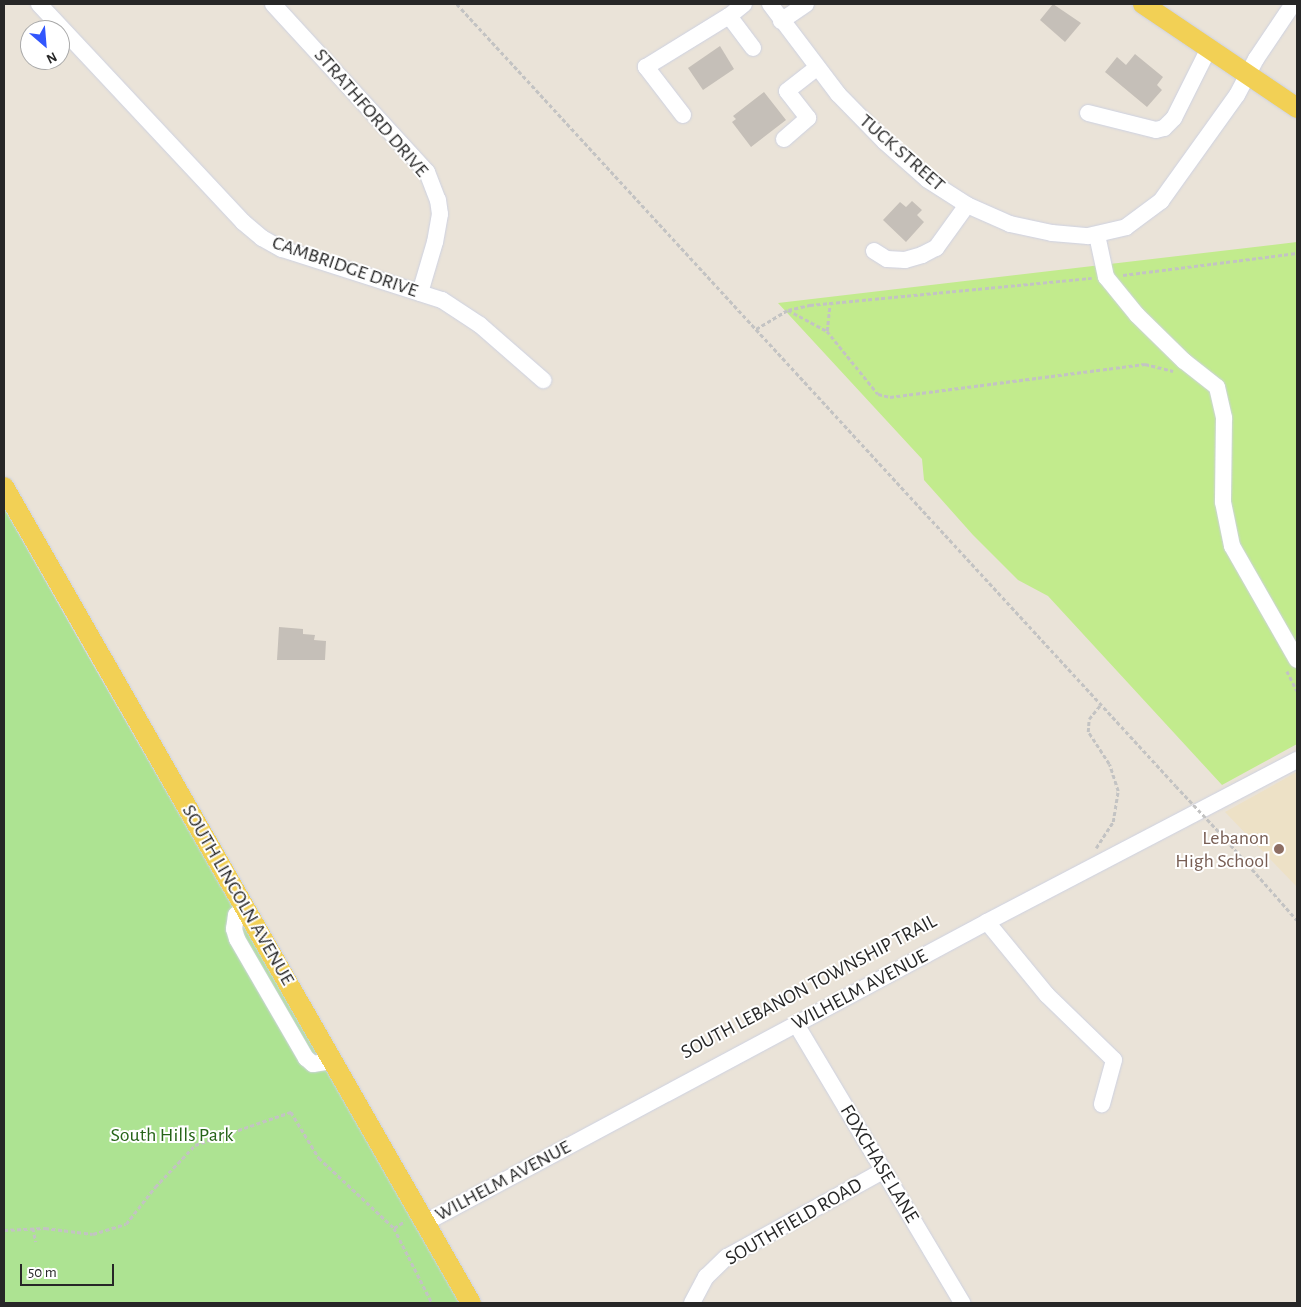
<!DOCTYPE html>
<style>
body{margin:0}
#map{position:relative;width:1301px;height:1307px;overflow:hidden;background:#eae3d8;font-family:"Alegreya Sans",sans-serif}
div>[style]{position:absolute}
.education>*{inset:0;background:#ede1c6}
.green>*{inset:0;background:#ade392}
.pitch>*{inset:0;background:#c2eb8d}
.building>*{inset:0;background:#c5bfb8}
.path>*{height:2.5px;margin-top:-1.25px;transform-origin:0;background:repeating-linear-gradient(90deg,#c3c3c3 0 4px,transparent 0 6.5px)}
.roads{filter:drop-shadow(0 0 1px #cdd1e1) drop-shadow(0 0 1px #cdd1e1)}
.minor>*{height:16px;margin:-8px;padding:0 8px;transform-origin:8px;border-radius:8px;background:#fff}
.major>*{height:20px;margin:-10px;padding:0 10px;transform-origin:10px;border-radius:10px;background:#f2d055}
.path-bridge>*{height:2.5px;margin-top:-1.25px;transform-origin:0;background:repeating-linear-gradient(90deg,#c3c3c3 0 4px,transparent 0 6.5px)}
.dots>*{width:14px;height:14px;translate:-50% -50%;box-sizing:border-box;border:2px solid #fff;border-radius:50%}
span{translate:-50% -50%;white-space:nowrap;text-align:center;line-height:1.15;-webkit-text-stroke:4px #fff;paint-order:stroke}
.street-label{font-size:20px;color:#272727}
.education-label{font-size:20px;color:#785e54}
.right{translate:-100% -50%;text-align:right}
.park-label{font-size:20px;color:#266418}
.frame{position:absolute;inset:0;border:5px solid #272727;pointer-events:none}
.north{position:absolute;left:20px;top:20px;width:50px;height:50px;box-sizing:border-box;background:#fff;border:1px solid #a9a9a9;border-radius:50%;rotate:153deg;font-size:14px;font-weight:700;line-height:20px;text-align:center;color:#272727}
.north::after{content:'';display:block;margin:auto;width:18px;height:22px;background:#3256fd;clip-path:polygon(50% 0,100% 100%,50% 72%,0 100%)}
.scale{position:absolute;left:20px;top:1264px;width:94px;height:22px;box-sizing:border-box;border:2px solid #272727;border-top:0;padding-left:6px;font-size:15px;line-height:18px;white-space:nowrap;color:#272727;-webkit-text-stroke:4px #fff;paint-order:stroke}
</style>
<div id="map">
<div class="education">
<div style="clip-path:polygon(1297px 772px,1297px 887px,1225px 812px)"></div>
</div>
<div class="green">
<div style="clip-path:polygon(4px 508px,88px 656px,462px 1303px,4px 1303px)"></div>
</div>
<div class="pitch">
<div style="clip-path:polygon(1297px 242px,1297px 744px,1222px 785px,1048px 596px,1018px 580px,973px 535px,924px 480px,922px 459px,778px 303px)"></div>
</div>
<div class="building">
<div style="clip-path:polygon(1053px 4px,1081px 23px,1065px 42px,1040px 20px)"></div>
<div style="clip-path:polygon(720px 46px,734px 69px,703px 90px,688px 68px)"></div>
<div style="clip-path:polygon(1135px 54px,1163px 77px,1157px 85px,1162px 90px,1147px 107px,1105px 72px,1117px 57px,1126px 65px)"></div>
<div style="clip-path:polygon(764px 92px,786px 120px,751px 147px,732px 122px,736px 119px,733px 116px)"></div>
<div style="clip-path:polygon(912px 201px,922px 210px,917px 215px,924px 222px,906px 242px,883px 220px,900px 202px,906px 207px)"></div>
<div style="clip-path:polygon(279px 627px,303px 629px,303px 634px,315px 635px,314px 640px,326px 641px,325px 660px,277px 660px)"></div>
</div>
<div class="path">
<div style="left:457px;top:4px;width:1062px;rotate:47.4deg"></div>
<div style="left:1123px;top:275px;width:175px;rotate:-7.2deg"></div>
<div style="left:788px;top:310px;width:44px;rotate:28.3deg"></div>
<div style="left:827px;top:331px;width:81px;rotate:51deg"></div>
<div style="left:878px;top:394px;width:12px;rotate:14deg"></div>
<div style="left:890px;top:397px;width:257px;rotate:-7.4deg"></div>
<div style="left:1145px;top:364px;width:29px;rotate:14deg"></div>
<div style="left:756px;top:329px;width:37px;rotate:-31deg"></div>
<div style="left:788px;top:310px;width:23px;rotate:-13deg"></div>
<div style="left:810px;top:305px;width:283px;rotate:-5.5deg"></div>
<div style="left:827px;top:331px;width:27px;rotate:-84deg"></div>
<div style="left:1287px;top:671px;width:22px;rotate:63deg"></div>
<div style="left:1222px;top:835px;width:113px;rotate:48.6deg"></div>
<div style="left:1096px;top:848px;width:31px;rotate:-57deg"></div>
<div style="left:1113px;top:822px;width:31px;rotate:-81deg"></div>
<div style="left:1118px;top:791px;width:28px;rotate:-108deg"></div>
<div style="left:1109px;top:764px;width:38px;rotate:-123deg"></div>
<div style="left:1088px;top:732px;width:13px;rotate:-86deg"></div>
<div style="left:1089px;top:719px;width:19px;rotate:-51deg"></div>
<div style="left:33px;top:1228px;width:14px;rotate:78deg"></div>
<div style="left:394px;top:1228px;width:13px;rotate:-32deg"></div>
<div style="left:4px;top:1230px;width:41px;rotate:-2.8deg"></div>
<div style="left:45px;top:1228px;width:48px;rotate:7.1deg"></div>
<div style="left:93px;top:1234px;width:34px;rotate:-17deg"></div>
<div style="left:126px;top:1224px;width:47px;rotate:-51.9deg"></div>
<div style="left:155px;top:1187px;width:58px;rotate:-46.4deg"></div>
<div style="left:195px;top:1145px;width:102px;rotate:-19deg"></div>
<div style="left:291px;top:1112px;width:54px;rotate:58.7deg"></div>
<div style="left:319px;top:1158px;width:103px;rotate:43deg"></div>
<div style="left:394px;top:1228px;width:84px;rotate:63.1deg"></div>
</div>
<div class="roads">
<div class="minor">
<div style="left:39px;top:4px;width:299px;rotate:46.9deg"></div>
<div style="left:243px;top:222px;width:25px;rotate:40deg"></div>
<div style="left:262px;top:238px;width:23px;rotate:29deg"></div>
<div style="left:282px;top:249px;width:168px;rotate:17.7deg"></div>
<div style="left:442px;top:300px;width:45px;rotate:33.3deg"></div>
<div style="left:480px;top:325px;width:84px;rotate:41.1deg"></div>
<div style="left:273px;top:4px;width:228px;rotate:47.5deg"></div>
<div style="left:427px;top:172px;width:30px;rotate:69deg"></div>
<div style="left:438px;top:200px;width:14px;rotate:82deg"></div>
<div style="left:440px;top:214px;width:28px;rotate:100deg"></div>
<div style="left:435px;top:242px;width:53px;rotate:106.4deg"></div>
<div style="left:744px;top:4px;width:19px;rotate:141deg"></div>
<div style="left:729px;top:16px;width:40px;rotate:53deg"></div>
<div style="left:770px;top:4px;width:113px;rotate:52.9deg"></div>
<div style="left:838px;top:94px;width:67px;rotate:45.6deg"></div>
<div style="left:885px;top:142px;width:57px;rotate:41.5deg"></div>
<div style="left:928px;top:180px;width:46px;rotate:32.7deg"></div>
<div style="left:967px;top:205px;width:47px;rotate:23.8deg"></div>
<div style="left:1010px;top:224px;width:43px;rotate:12.1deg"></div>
<div style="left:1052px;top:233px;width:36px;rotate:5deg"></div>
<div style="left:1088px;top:236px;width:39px;rotate:-13deg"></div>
<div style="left:1126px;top:227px;width:44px;rotate:-36.6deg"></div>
<div style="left:1161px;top:201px;width:130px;rotate:-54.4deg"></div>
<div style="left:1237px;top:95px;width:41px;rotate:-62.2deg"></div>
<div style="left:1256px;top:59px;width:66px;rotate:-56.1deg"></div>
<div style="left:781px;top:21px;width:30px;rotate:-34deg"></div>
<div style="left:1088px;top:113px;width:70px;rotate:14deg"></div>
<div style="left:1156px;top:130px;width:8px;rotate:-14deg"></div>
<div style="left:1164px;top:128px;width:14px;rotate:-45deg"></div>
<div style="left:1174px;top:118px;width:78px;rotate:-63.4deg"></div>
<div style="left:683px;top:115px;width:61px;rotate:-127.6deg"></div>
<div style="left:646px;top:67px;width:97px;rotate:-31.6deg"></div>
<div style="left:784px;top:139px;width:32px;rotate:-41deg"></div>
<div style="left:808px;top:118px;width:34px;rotate:-128deg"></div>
<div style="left:787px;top:91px;width:37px;rotate:-38deg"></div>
<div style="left:1097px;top:235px;width:43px;rotate:77.9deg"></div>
<div style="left:1106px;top:277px;width:49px;rotate:50.8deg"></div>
<div style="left:1137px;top:315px;width:66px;rotate:44.4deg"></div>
<div style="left:1184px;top:361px;width:42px;rotate:38.2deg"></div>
<div style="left:1217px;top:387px;width:32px;rotate:77deg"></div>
<div style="left:1224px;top:418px;width:84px;rotate:90.7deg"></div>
<div style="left:1223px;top:502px;width:45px;rotate:78.4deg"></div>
<div style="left:1232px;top:546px;width:131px;rotate:60.3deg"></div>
<div style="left:874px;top:251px;width:15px;rotate:32deg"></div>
<div style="left:887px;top:259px;width:18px;rotate:3deg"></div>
<div style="left:905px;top:260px;width:18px;rotate:-16deg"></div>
<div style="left:922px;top:255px;width:16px;rotate:-27deg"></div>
<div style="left:936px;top:248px;width:53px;rotate:-54.2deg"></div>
<div style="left:245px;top:907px;width:12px;rotate:138deg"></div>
<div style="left:236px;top:915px;width:14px;rotate:98deg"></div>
<div style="left:234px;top:929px;width:10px;rotate:73deg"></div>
<div style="left:237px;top:939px;width:138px;rotate:59.9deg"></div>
<div style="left:306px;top:1058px;width:9px;rotate:41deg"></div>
<div style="left:313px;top:1064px;width:20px;rotate:-9deg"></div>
<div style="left:987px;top:922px;width:94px;rotate:50.6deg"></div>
<div style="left:1047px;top:995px;width:93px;rotate:44.1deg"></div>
<div style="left:1114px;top:1060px;width:46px;rotate:105.3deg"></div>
<div style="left:796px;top:1024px;width:325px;rotate:59.2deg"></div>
<div style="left:425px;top:1223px;width:638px;rotate:-28.17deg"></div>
<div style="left:987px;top:922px;width:350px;rotate:-27.6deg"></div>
<div style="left:692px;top:1303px;width:30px;rotate:-62deg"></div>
<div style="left:706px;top:1277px;width:29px;rotate:-44deg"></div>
<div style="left:727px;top:1257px;width:178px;rotate:-28.9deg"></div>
</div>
<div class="major">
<div style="left:1143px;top:4px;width:186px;rotate:34deg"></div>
<div style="left:4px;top:487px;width:940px;rotate:60.22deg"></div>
</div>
</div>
<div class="path-bridge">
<div style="left:1176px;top:786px;width:67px;rotate:46.8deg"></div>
</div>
<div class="dots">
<div style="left:1279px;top:849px;background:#8d6e63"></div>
</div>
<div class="street-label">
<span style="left:371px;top:113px;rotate:49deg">STRATHFORD DRIVE</span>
<span style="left:902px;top:153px;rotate:41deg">TUCK STREET</span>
<span style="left:345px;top:267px;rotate:19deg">CAMBRIDGE DRIVE</span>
<span style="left:238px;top:895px;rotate:60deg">SOUTH LINCOLN AVENUE</span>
<span style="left:809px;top:987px;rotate:-28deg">SOUTH LEBANON TOWNSHIP TRAIL</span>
<span style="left:860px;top:990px;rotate:-28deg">WILHELM AVENUE</span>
<span style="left:879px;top:1164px;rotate:59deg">FOXCHASE LANE</span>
<span style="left:503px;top:1181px;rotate:-28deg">WILHELM AVENUE</span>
<span style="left:794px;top:1222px;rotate:-30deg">SOUTHFIELD ROAD</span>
</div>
<div class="education-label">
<span class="right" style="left:1269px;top:850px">Lebanon<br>High School</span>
</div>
<div class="park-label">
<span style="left:172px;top:1135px">South Hills Park</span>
</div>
<div class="frame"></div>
<div class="north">N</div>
<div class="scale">50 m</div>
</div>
